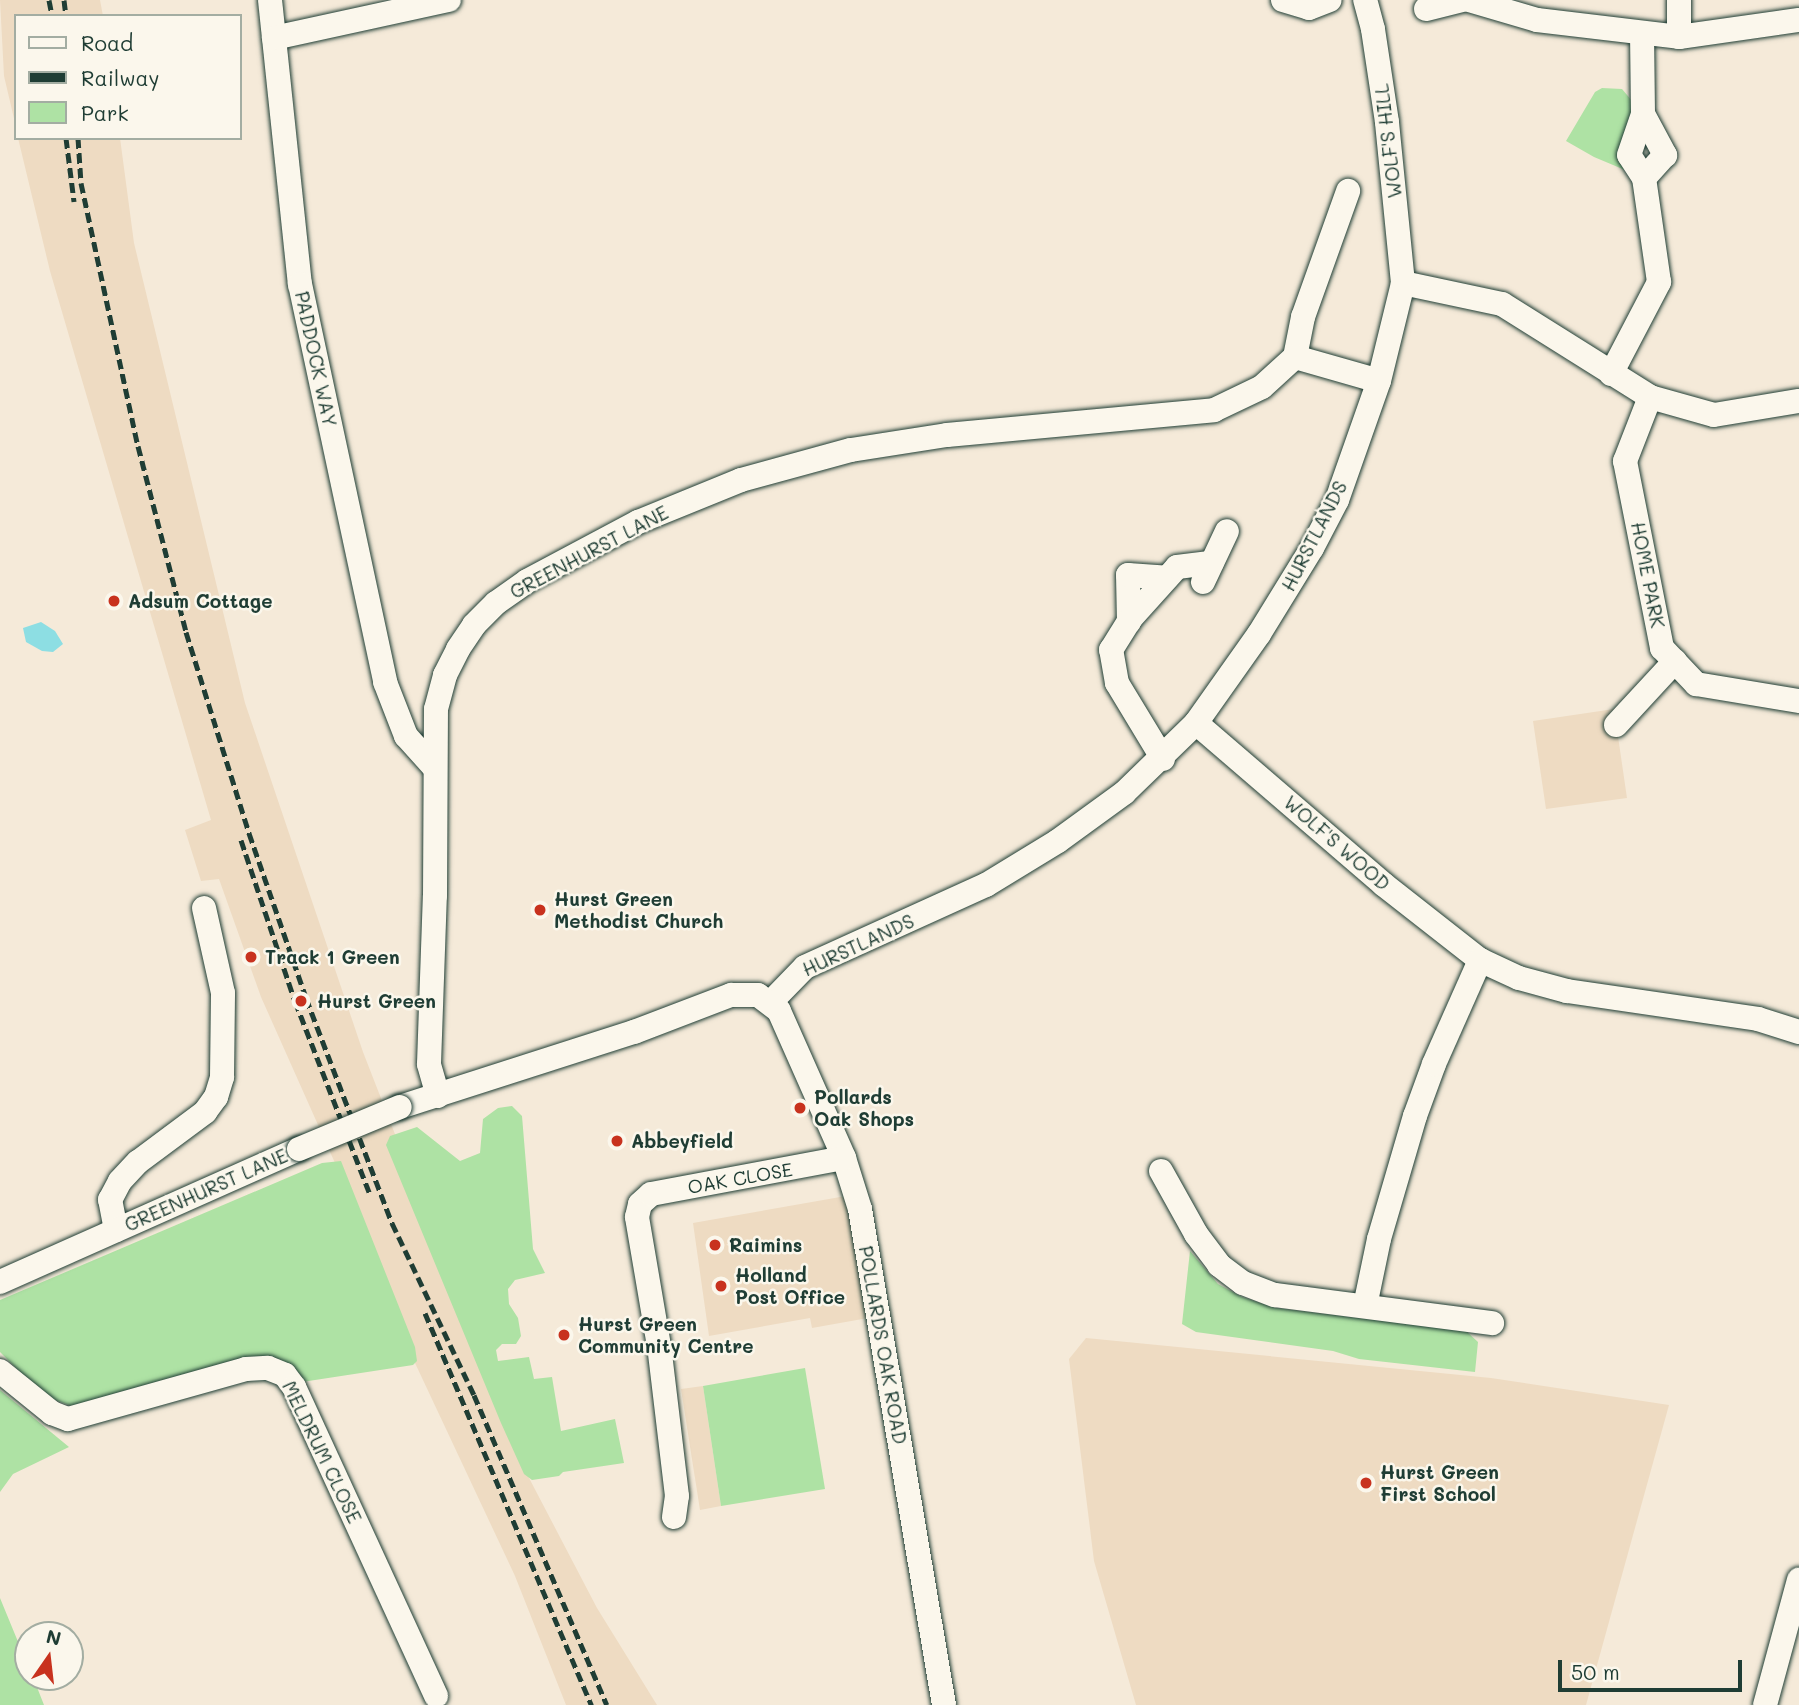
<!DOCTYPE html>
<style>
body{margin:0}
#map{position:relative;width:1799px;height:1705px;overflow:hidden;background:#f5ead9;font-family:Mali,sans-serif}
div>[style]{position:absolute}
.built>*{inset:0;background:#eedbc2}
.green>*{inset:0;background:#aee2a4}
.water>*{inset:0;background:#8ddee3}
.roads{filter:drop-shadow(0 0 2px #1f3d34) drop-shadow(0 0 2px #1f3d34)}
.minor>*{height:24px;margin:-12px;padding:0 12px;transform-origin:12px;border-radius:12px;background:#fbf7ec}
.rail>*{height:5px;margin-top:-2.5px;transform-origin:0;background:repeating-linear-gradient(90deg,#1f3d34 0 10px,transparent 0 15px)}
.bridges{filter:drop-shadow(0 0 2px #1f3d34) drop-shadow(0 0 2px #1f3d34)}
.minor-bridge>*{height:24px;margin:-12px;padding:0 12px;transform-origin:12px;border-radius:12px;background:#fbf7ec}
.dots>*{width:19px;height:19px;translate:-50% -50%;box-sizing:border-box;border:4px solid #fbf7ec;border-radius:50%}
span{translate:-50% -50%;white-space:nowrap;text-align:center;line-height:1.15;-webkit-text-stroke:5px #fbf7ec;paint-order:stroke}
.street-label{font-size:19px;color:#1f3d34}
.poi-label{font-size:19px;color:#1f3d34;font-weight:700}
.left{translate:0 -50%;text-align:left}
.legend{position:absolute;left:14px;top:14px;width:228px;height:126px;box-sizing:border-box;background:#fbf7ec;border:2px solid #a3ada2;margin:0;padding:9px 12px;list-style:none;font-size:21px;color:#1f3d34}
.legend li{display:flex;align-items:center;gap:14px;height:35px}
.legend b{width:35px;border:2px solid #a3ada2}
.north{position:absolute;left:14px;top:1621px;width:70px;height:70px;box-sizing:border-box;background:#fbf7ec;border:2px solid #a3ada2;border-radius:50%;rotate:14deg;font-size:19px;font-weight:700;line-height:28px;text-align:center;color:#1f3d34}
.north::after{content:'';display:block;margin:auto;width:24px;height:32px;background:#c8321e;clip-path:polygon(50% 0,100% 100%,50% 72%,0 100%)}
.scale{position:absolute;left:1558px;top:1660px;width:184px;height:32px;box-sizing:border-box;border:4px solid #1f3d34;border-top:0;padding-left:9px;font-size:21px;line-height:24px;white-space:nowrap;color:#1f3d34;-webkit-text-stroke:5px #fbf7ec;paint-order:stroke}
</style>
<div id="map">
<div class="built">
<div style="clip-path:polygon(0 0,100px 0,103px 16px,16px 16px,16px 127px,4px 76px)"></div>
<div style="clip-path:polygon(18px 138px,120px 138px,134px 243px,245px 703px,363px 1052px,528px 1476px,597px 1608px,657px 1705px,566px 1705px,515px 1576px,415px 1363px,335px 1163px,261px 997px,219px 879px,201px 881px,185px 830px,211px 820px,50px 271px)"></div>
<div style="clip-path:polygon(1614px 709px,1627px 798px,1546px 809px,1533px 721px)"></div>
<div style="clip-path:polygon(846px 1196px,868px 1318px,812px 1328px,810px 1318px,709px 1336px,693px 1223px)"></div>
<div style="clip-path:polygon(1086px 1338px,1491px 1378px,1669px 1405px,1586px 1705px,1136px 1705px,1094px 1561px,1069px 1359px)"></div>
<div style="clip-path:polygon(703px 1386px,721px 1506px,700px 1510px,681px 1389px)"></div>
</div>
<div class="green">
<div style="clip-path:polygon(1602px 88px,1622px 89px,1643px 114px,1629px 155px,1644px 178px,1594px 157px,1566px 141px,1595px 92px)"></div>
<div style="clip-path:polygon(512px 1106px,522px 1116px,533px 1249px,545px 1273px,515px 1280px,508px 1289px,509px 1304px,518px 1318px,521px 1336px,516px 1344px,502px 1344px,496px 1350px,498px 1361px,529px 1357px,534px 1379px,552px 1377px,561px 1431px,615px 1419px,624px 1463px,563px 1472px,559px 1476px,532px 1480px,524px 1474px,501px 1423px,386px 1145px,390px 1136px,417px 1127px,460px 1161px,480px 1153px,483px 1119px,498px 1108px)"></div>
<div style="clip-path:polygon(341px 1161px,415px 1347px,417px 1361px,413px 1365px,302px 1382px,292px 1371px,80px 1409px,44px 1396px,0 1352px,0 1300px,322px 1163px)"></div>
<div style="clip-path:polygon(1190px 1251px,1218px 1284px,1242px 1297px,1276px 1308px,1466px 1331px,1478px 1342px,1475px 1372px,1359px 1359px,1333px 1351px,1196px 1332px,1182px 1324px)"></div>
<div style="clip-path:polygon(805px 1368px,825px 1489px,721px 1506px,703px 1386px)"></div>
<div style="clip-path:polygon(0 1390px,69px 1447px,13px 1474px,0 1492px)"></div>
<div style="clip-path:polygon(0 1598px,28px 1666px,28px 1677px,33px 1677px,44px 1705px,0 1705px)"></div>
</div>
<div class="water">
<div style="clip-path:polygon(41px 622px,55px 631px,63px 644px,53px 652px,42px 651px,26px 642px,23px 628px)"></div>
</div>
<div class="roads">
<div class="minor">
<div style="left:270px;top:0;width:286px;rotate:84deg"></div>
<div style="left:300px;top:284px;width:407px;rotate:77.9deg"></div>
<div style="left:385px;top:682px;width:58px;rotate:68.7deg"></div>
<div style="left:406px;top:736px;width:40px;rotate:48deg"></div>
<div style="left:1283px;top:0;width:27px;rotate:17deg"></div>
<div style="left:1309px;top:8px;width:22px;rotate:-21deg"></div>
<div style="left:1469px;top:0;width:71px;rotate:16.4deg"></div>
<div style="left:1537px;top:20px;width:143px;rotate:6.8deg"></div>
<div style="left:1679px;top:37px;width:121px;rotate:-8.1deg"></div>
<div style="left:1426px;top:9px;width:37px;rotate:-14deg"></div>
<div style="left:1679px;top:37px;width:37px;rotate:-90deg"></div>
<div style="left:274px;top:38px;width:179px;rotate:-12.3deg"></div>
<div style="left:1643px;top:114px;width:47px;rotate:61.8deg"></div>
<div style="left:1665px;top:155px;width:31px;rotate:132deg"></div>
<div style="left:1403px;top:283px;width:101px;rotate:12deg"></div>
<div style="left:1502px;top:304px;width:175px;rotate:32.1deg"></div>
<div style="left:1650px;top:397px;width:66px;rotate:15.7deg"></div>
<div style="left:1714px;top:415px;width:86px;rotate:-9.4deg"></div>
<div style="left:1295px;top:357px;width:41px;rotate:-78.7deg"></div>
<div style="left:1303px;top:317px;width:134px;rotate:-70.3deg"></div>
<div style="left:1611px;top:374px;width:104px;rotate:-62.4deg"></div>
<div style="left:1659px;top:282px;width:105px;rotate:-98.2deg"></div>
<div style="left:1644px;top:178px;width:27px;rotate:-123deg"></div>
<div style="left:1629px;top:155px;width:43px;rotate:-71.1deg"></div>
<div style="left:1643px;top:114px;width:81px;rotate:-90.7deg"></div>
<div style="left:1650px;top:397px;width:69px;rotate:111.3deg"></div>
<div style="left:1625px;top:461px;width:191px;rotate:78.8deg"></div>
<div style="left:1662px;top:648px;width:50px;rotate:46.6deg"></div>
<div style="left:1696px;top:684px;width:104px;rotate:9.4deg"></div>
<div style="left:1203px;top:582px;width:56px;rotate:-64.8deg"></div>
<div style="left:1129px;top:622px;width:47px;rotate:-91.2deg"></div>
<div style="left:1128px;top:575px;width:39px;rotate:4deg"></div>
<div style="left:1196px;top:723px;width:247px;rotate:40.7deg"></div>
<div style="left:1383px;top:884px;width:123px;rotate:38.1deg"></div>
<div style="left:1480px;top:960px;width:43px;rotate:24.8deg"></div>
<div style="left:1519px;top:978px;width:50px;rotate:15.2deg"></div>
<div style="left:1567px;top:991px;width:193px;rotate:8.3deg"></div>
<div style="left:1758px;top:1019px;width:43px;rotate:17.6deg"></div>
<div style="left:1616px;top:725px;width:87px;rotate:-47.3deg"></div>
<div style="left:1163px;top:759px;width:89px;rotate:-121.2deg"></div>
<div style="left:1117px;top:683px;width:34px;rotate:-100deg"></div>
<div style="left:1111px;top:650px;width:39px;rotate:-58deg"></div>
<div style="left:1132px;top:617px;width:67px;rotate:-48deg"></div>
<div style="left:1177px;top:567px;width:35px;rotate:-7deg"></div>
<div style="left:770px;top:1003px;width:50px;rotate:-45.8deg"></div>
<div style="left:805px;top:967px;width:199px;rotate:-24.4deg"></div>
<div style="left:986px;top:885px;width:84px;rotate:-31.4deg"></div>
<div style="left:1058px;top:841px;width:82px;rotate:-36deg"></div>
<div style="left:1124px;top:793px;width:100px;rotate:-44.2deg"></div>
<div style="left:1196px;top:723px;width:109px;rotate:-54.7deg"></div>
<div style="left:1259px;top:634px;width:101px;rotate:-58.4deg"></div>
<div style="left:1312px;top:548px;width:54px;rotate:-62.5deg"></div>
<div style="left:1337px;top:500px;width:126px;rotate:-70.6deg"></div>
<div style="left:1379px;top:381px;width:101px;rotate:-76.2deg"></div>
<div style="left:1403px;top:283px;width:162px;rotate:-95.7deg"></div>
<div style="left:1387px;top:122px;width:94px;rotate:-98.6deg"></div>
<div style="left:1373px;top:29px;width:30px;rotate:-105deg"></div>
<div style="left:438px;top:1096px;width:33px;rotate:-106deg"></div>
<div style="left:429px;top:1064px;width:168px;rotate:-88deg"></div>
<div style="left:435px;top:896px;width:187px;rotate:-89.7deg"></div>
<div style="left:436px;top:709px;width:35px;rotate:-75deg"></div>
<div style="left:445px;top:675px;width:29px;rotate:-63deg"></div>
<div style="left:458px;top:649px;width:29px;rotate:-56deg"></div>
<div style="left:474px;top:625px;width:31px;rotate:-45deg"></div>
<div style="left:496px;top:603px;width:38px;rotate:-35deg"></div>
<div style="left:527px;top:581px;width:126px;rotate:-28deg"></div>
<div style="left:638px;top:522px;width:111px;rotate:-22.2deg"></div>
<div style="left:741px;top:480px;width:114px;rotate:-15.3deg"></div>
<div style="left:851px;top:450px;width:97px;rotate:-8.9deg"></div>
<div style="left:947px;top:435px;width:268px;rotate:-5.3deg"></div>
<div style="left:1214px;top:410px;width:53px;rotate:-25.6deg"></div>
<div style="left:1262px;top:387px;width:45px;rotate:-42.3deg"></div>
<div style="left:1295px;top:357px;width:87px;rotate:15.9deg"></div>
<div style="left:400px;top:1107px;width:246px;rotate:-17.8deg"></div>
<div style="left:634px;top:1032px;width:104px;rotate:-20.9deg"></div>
<div style="left:731px;top:995px;width:27px"></div>
<div style="left:758px;top:995px;width:26px;rotate:37deg"></div>
<div style="left:779px;top:1011px;width:161px;rotate:66.1deg"></div>
<div style="left:844px;top:1158px;width:53px;rotate:72.6deg"></div>
<div style="left:860px;top:1209px;width:503px;rotate:80.39deg"></div>
<div style="left:1161px;top:1171px;width:72px;rotate:60.9deg"></div>
<div style="left:1196px;top:1234px;width:39px;rotate:53deg"></div>
<div style="left:1219px;top:1265px;width:30px;rotate:37deg"></div>
<div style="left:1243px;top:1283px;width:34px;rotate:21deg"></div>
<div style="left:1275px;top:1295px;width:219px;rotate:7.4deg"></div>
<div style="left:116px;top:1230px;width:31px;rotate:-101deg"></div>
<div style="left:110px;top:1200px;width:21px;rotate:-62deg"></div>
<div style="left:120px;top:1181px;width:26px;rotate:-47deg"></div>
<div style="left:138px;top:1162px;width:84px;rotate:-36.7deg"></div>
<div style="left:205px;top:1112px;width:19px;rotate:-54deg"></div>
<div style="left:216px;top:1097px;width:21px;rotate:-73deg"></div>
<div style="left:222px;top:1077px;width:84px;rotate:-89.3deg"></div>
<div style="left:223px;top:993px;width:87px;rotate:-102.6deg"></div>
<div style="left:0;top:1282px;width:327px;rotate:-24deg"></div>
<div style="left:1365px;top:1306px;width:68px;rotate:-78.2deg"></div>
<div style="left:1379px;top:1239px;width:128px;rotate:-73.7deg"></div>
<div style="left:1415px;top:1116px;width:55px;rotate:-69.9deg"></div>
<div style="left:1434px;top:1064px;width:114px;rotate:-66.1deg"></div>
<div style="left:0;top:1371px;width:67px;rotate:38.9deg"></div>
<div style="left:52px;top:1413px;width:17px;rotate:21deg"></div>
<div style="left:68px;top:1419px;width:185px;rotate:-15.7deg"></div>
<div style="left:246px;top:1369px;width:22px;rotate:-3deg"></div>
<div style="left:268px;top:1368px;width:18px;rotate:22deg"></div>
<div style="left:285px;top:1375px;width:15px;rotate:53deg"></div>
<div style="left:294px;top:1387px;width:340px;rotate:65.3deg"></div>
<div style="left:674px;top:1517px;width:21px;rotate:-82deg"></div>
<div style="left:677px;top:1496px;width:151px;rotate:-96.8deg"></div>
<div style="left:659px;top:1346px;width:131px;rotate:-99.7deg"></div>
<div style="left:637px;top:1217px;width:13px;rotate:-77deg"></div>
<div style="left:640px;top:1204px;width:15px;rotate:-42deg"></div>
<div style="left:651px;top:1194px;width:196px;rotate:-10.6deg"></div>
<div style="left:1765px;top:1705px;width:130px;rotate:-74.8deg"></div>
</div>
</div>
<div class="rail">
<div style="left:49px;top:0;width:16px;rotate:79deg"></div>
<div style="left:64px;top:0;width:16px;rotate:83deg"></div>
<div style="left:66px;top:138px;width:64px;rotate:82.8deg"></div>
<div style="left:78px;top:138px;width:45px;rotate:86.2deg"></div>
<div style="left:81px;top:183px;width:269px;rotate:77.8deg"></div>
<div style="left:138px;top:446px;width:192px;rotate:75.5deg"></div>
<div style="left:186px;top:632px;width:211px;rotate:72.6deg"></div>
<div style="left:249px;top:833px;width:175px;rotate:70.9deg"></div>
<div style="left:306px;top:998px;width:241px;rotate:69.1deg"></div>
<div style="left:392px;top:1223px;width:191px;rotate:64.5deg"></div>
<div style="left:474px;top:1395px;width:337px;rotate:66.8deg"></div>
<div style="left:241px;top:840px;width:170px;rotate:71.5deg"></div>
<div style="left:295px;top:1001px;width:205px;rotate:68.8deg"></div>
<div style="left:425px;top:1313px;width:426px;rotate:67deg"></div>
</div>
<div class="bridges">
<div class="minor-bridge">
<div style="left:299px;top:1149px;width:109px;rotate:-22.6deg"></div>
</div>
</div>
<div class="dots">
<div style="left:114px;top:601px;background:#c8321e"></div>
<div style="left:540px;top:910px;background:#c8321e"></div>
<div style="left:251px;top:957px;background:#c8321e"></div>
<div style="left:301px;top:1001px;background:#c8321e"></div>
<div style="left:800px;top:1108px;background:#c8321e"></div>
<div style="left:617px;top:1141px;background:#c8321e"></div>
<div style="left:715px;top:1245px;background:#c8321e"></div>
<div style="left:721px;top:1286px;background:#c8321e"></div>
<div style="left:564px;top:1335px;background:#c8321e"></div>
<div style="left:1366px;top:1483px;background:#c8321e"></div>
</div>
<div class="street-label">
<span style="left:1388px;top:141px;rotate:-97deg">WOLF'S HILL</span>
<span style="left:316px;top:359px;rotate:78deg">PADDOCK WAY</span>
<span style="left:1314px;top:536px;rotate:-63deg">HURSTLANDS</span>
<span style="left:589px;top:552px;rotate:-28deg">GREENHURST LANE</span>
<span style="left:1648px;top:575px;rotate:79deg">HOME PARK</span>
<span style="left:1337px;top:843px;rotate:41deg">WOLF'S WOOD</span>
<span style="left:858px;top:945px;rotate:-25deg">HURSTLANDS</span>
<span style="left:740px;top:1178px;rotate:-10deg">OAK CLOSE</span>
<span style="left:206px;top:1190px;rotate:-24deg">GREENHURST LANE</span>
<span style="left:883px;top:1345px;rotate:80deg">POLLARDS OAK ROAD</span>
<span style="left:322px;top:1452px;rotate:64deg">MELDRUM CLOSE</span>
</div>
<div class="poi-label">
<span class="left" style="left:128px;top:601px">Adsum Cottage</span>
<span class="left" style="left:554px;top:910px">Hurst Green<br>Methodist Church</span>
<span class="left" style="left:265px;top:957px">Track 1 Green</span>
<span class="left" style="left:317px;top:1001px">Hurst Green</span>
<span class="left" style="left:814px;top:1108px">Pollards<br>Oak Shops</span>
<span class="left" style="left:631px;top:1141px">Abbeyfield</span>
<span class="left" style="left:729px;top:1245px">Raimins</span>
<span class="left" style="left:735px;top:1286px">Holland<br>Post Office</span>
<span class="left" style="left:578px;top:1335px">Hurst Green<br>Community Centre</span>
<span class="left" style="left:1380px;top:1483px">Hurst Green<br>First School</span>
</div>
<ul class="legend">
<li><b style="height:9px;background:#fbf7ec"></b>Road</li>
<li><b style="height:9px;background:#1f3d34"></b>Railway</li>
<li><b style="height:19px;background:#aee2a4"></b>Park</li>
</ul>
<div class="north">N</div>
<div class="scale">50 m</div>
</div>
